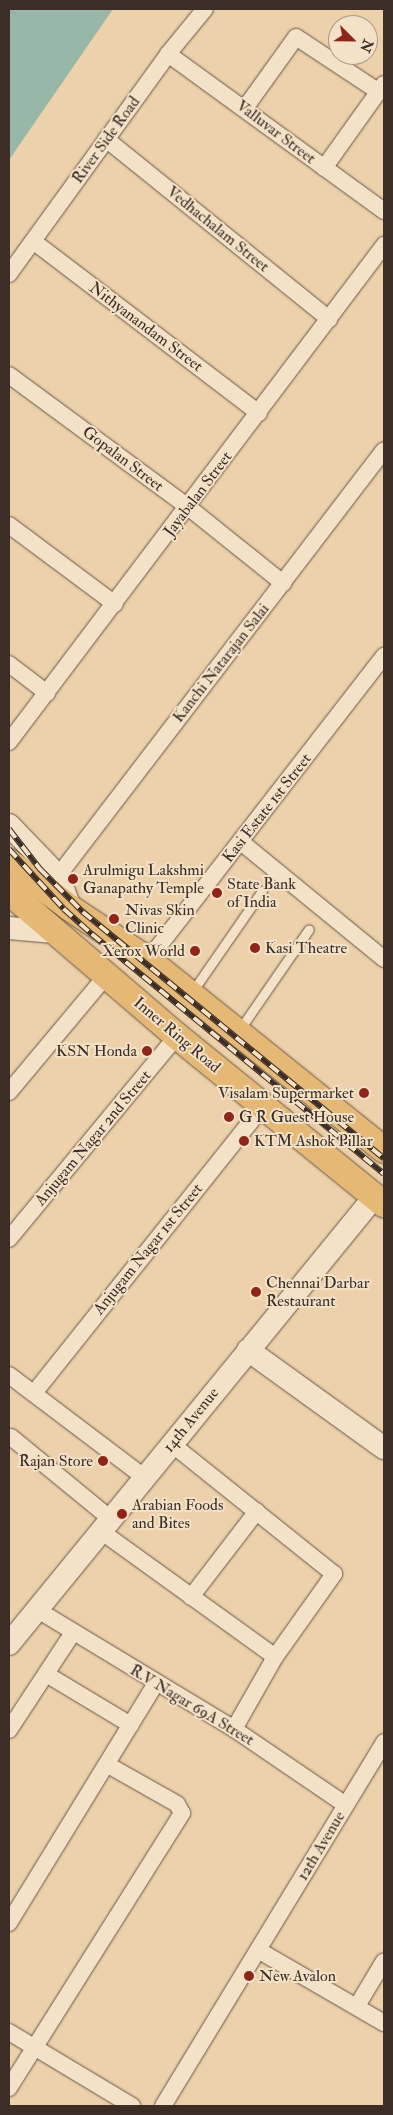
<!DOCTYPE html>
<style>
body{margin:0}
#map{position:relative;width:393px;height:2115px;overflow:hidden;background:#edd1aa;font-family:"IM FELL Double Pica",serif}
div>[style]{position:absolute}
.water>*{inset:0;background:#99b7a9}
.roads{filter:drop-shadow(0 0 1px #685747) drop-shadow(0 0 1px #685747)}
.lane>*{height:9px;margin:-4.5px;padding:0 4.5px;transform-origin:4.5px;border-radius:4.5px;background:#f3e1c8}
.street>*{height:16px;margin:-8px;padding:0 8px;transform-origin:8px;border-radius:8px;background:#f3e1c8}
.secondary>*{height:22px;margin:-11px;padding:0 11px;transform-origin:11px;border-radius:11px;background:#f3e1c8}
.primary>*{height:26px;margin:-13px;padding:0 13px;transform-origin:13px;border-radius:13px;background:#e6b875}
.rail>*{height:5.5px;margin-top:-2.75px;transform-origin:0;background:repeating-linear-gradient(90deg,#f3e1c8 0 11px,#3c2e26 0 22px);box-sizing:border-box;border-block:1px solid #3c2e26}
.dots>*{width:14px;height:14px;translate:-50% -50%;box-sizing:border-box;border:2px solid #f3e1c8;border-radius:50%}
span{translate:-50% -50%;white-space:nowrap;text-align:center;line-height:1.15;-webkit-text-stroke:4px #f3e1c8;paint-order:stroke}
.street-label{font-size:16px;color:#3c2e26}
.poi-label{font-size:16px;color:#3c2e26}
.left{translate:0 -50%;text-align:left}
.right{translate:-100% -50%;text-align:right}
.frame{position:absolute;inset:0;border:10px solid #3c2e26;pointer-events:none}
.north{position:absolute;left:328px;top:15px;width:50px;height:50px;box-sizing:border-box;background:#f3e1c8;border:1px solid #aa9987;border-radius:50%;rotate:113deg;font-size:14px;font-weight:700;line-height:20px;text-align:center;color:#3c2e26}
.north::after{content:'';display:block;margin:auto;width:18px;height:22px;background:#8f2418;clip-path:polygon(50% 0,100% 100%,50% 72%,0 100%)}
</style>
<div id="map">
<div class="water">
<div style="clip-path:polygon(9px 9px,113px 9px,9px 160px)"></div>
</div>
<div class="roads">
<div class="lane">
<div style="left:192px;top:992px;width:123px;rotate:-55.3deg"></div>
<div style="left:240px;top:1029px;width:121px;rotate:-55.4deg"></div>
</div>
<div class="street">
<div style="left:168px;top:54px;width:267px;rotate:36deg"></div>
<div style="left:245px;top:108px;width:87px;rotate:-54.3deg"></div>
<div style="left:296px;top:37px;width:100px;rotate:33.5deg"></div>
<div style="left:106px;top:139px;width:287px;rotate:38.9deg"></div>
<div style="left:324px;top:168px;width:103px;rotate:-54.5deg"></div>
<div style="left:33px;top:241px;width:284px;rotate:37.3deg"></div>
<div style="left:9px;top:274px;width:271px;rotate:-54.1deg"></div>
<div style="left:168px;top:54px;width:58px;rotate:-50.6deg"></div>
<div style="left:9px;top:375px;width:222px;rotate:36.4deg"></div>
<div style="left:188px;top:507px;width:122px;rotate:38.7deg"></div>
<div style="left:9px;top:525px;width:132px;rotate:36.7deg"></div>
<div style="left:9px;top:664px;width:48px;rotate:37.3deg"></div>
<div style="left:9px;top:742px;width:623px;rotate:-52.96deg"></div>
<div style="left:241px;top:842px;width:185px;rotate:39.3deg"></div>
<div style="left:58px;top:876px;width:536px;rotate:-52.57deg"></div>
<div style="left:148px;top:960px;width:385px;rotate:-52.2deg"></div>
<div style="left:9px;top:1092px;width:153px;rotate:-50.1deg"></div>
<div style="left:9px;top:1239px;width:264px;rotate:-50.4deg"></div>
<div style="left:9px;top:1375px;width:171px;rotate:37.1deg"></div>
<div style="left:34px;top:1393px;width:367px;rotate:-51.4deg"></div>
<div style="left:11px;top:1437px;width:129px;rotate:39.4deg"></div>
<div style="left:102px;top:1532px;width:213px;rotate:35.8deg"></div>
<div style="left:275px;top:1657px;width:102px;rotate:-54.6deg"></div>
<div style="left:334px;top:1574px;width:208px;rotate:-141.3deg"></div>
<div style="left:191px;top:1597px;width:108px;rotate:-52.5deg"></div>
<div style="left:36px;top:1609px;width:232px;rotate:31.2deg"></div>
<div style="left:234px;top:1729px;width:135px;rotate:34.2deg"></div>
<div style="left:46px;top:1674px;width:99px;rotate:31deg"></div>
<div style="left:234px;top:1729px;width:83px;rotate:-60.3deg"></div>
<div style="left:9px;top:1730px;width:115px;rotate:-56.7deg"></div>
<div style="left:9px;top:1923px;width:281px;rotate:-58.5deg"></div>
<div style="left:258px;top:1950px;width:146px;rotate:30.1deg"></div>
<div style="left:357px;top:2006px;width:52px;rotate:-59deg"></div>
<div style="left:9px;top:2032px;width:144px;rotate:31deg"></div>
<div style="left:9px;top:2088px;width:325px;rotate:-57.8deg"></div>
<div style="left:182px;top:1813px;width:10px;rotate:-119deg"></div>
<div style="left:177px;top:1804px;width:79px;rotate:-150.5deg"></div>
<div style="left:163px;top:2106px;width:426px;rotate:-58.7deg"></div>
</div>
<div class="secondary">
<div style="left:9px;top:825px;width:71px;rotate:46.1deg"></div>
<div style="left:58px;top:876px;width:34px;rotate:69deg"></div>
<div style="left:9px;top:928px;width:45px;rotate:5.1deg"></div>
<div style="left:248px;top:1350px;width:168px;rotate:35.8deg"></div>
<div style="left:9px;top:1644px;width:578px;rotate:-50.75deg"></div>
</div>
<div class="primary">
<div style="left:9px;top:862px;width:76px;rotate:37deg"></div>
<div style="left:70px;top:908px;width:94px;rotate:33.7deg"></div>
<div style="left:148px;top:960px;width:303px;rotate:38.8deg"></div>
<div style="left:9px;top:892px;width:221px;rotate:40.6deg"></div>
<div style="left:177px;top:1036px;width:267px;rotate:39.1deg"></div>
</div>
</div>
<div class="rail">
<div style="left:9px;top:829px;width:51px;rotate:52.2deg"></div>
<div style="left:40px;top:869px;width:61px;rotate:45deg"></div>
<div style="left:83px;top:912px;width:389px;rotate:39.3deg"></div>
<div style="left:9px;top:849px;width:81px;rotate:47.5deg"></div>
<div style="left:64px;top:909px;width:38px;rotate:42deg"></div>
<div style="left:92px;top:934px;width:378px;rotate:39.4deg"></div>
</div>
<div class="dots">
<div style="left:73px;top:879px;background:#8f2418"></div>
<div style="left:217px;top:893px;background:#8f2418"></div>
<div style="left:114px;top:919px;background:#8f2418"></div>
<div style="left:255px;top:948px;background:#8f2418"></div>
<div style="left:195px;top:951px;background:#8f2418"></div>
<div style="left:147px;top:1051px;background:#8f2418"></div>
<div style="left:364px;top:1093px;background:#8f2418"></div>
<div style="left:229px;top:1117px;background:#8f2418"></div>
<div style="left:244px;top:1141px;background:#8f2418"></div>
<div style="left:256px;top:1292px;background:#8f2418"></div>
<div style="left:103px;top:1461px;background:#8f2418"></div>
<div style="left:122px;top:1514px;background:#8f2418"></div>
<div style="left:249px;top:1976px;background:#8f2418"></div>
</div>
<div class="street-label">
<span style="left:276px;top:132px;rotate:37deg">Valluvar Street</span>
<span style="left:106px;top:140px;rotate:-54deg">River Side Road</span>
<span style="left:218px;top:229px;rotate:39deg">Vedhachalam Street</span>
<span style="left:146px;top:327px;rotate:37deg">Nithyanandam Street</span>
<span style="left:123px;top:459px;rotate:37deg">Gopalan Street</span>
<span style="left:198px;top:494px;rotate:-53deg">Jayabalan Street</span>
<span style="left:221px;top:663px;rotate:-52deg">Kanchi Natarajan Salai</span>
<span style="left:267px;top:808px;rotate:-52deg">Kasi Estate 1st Street</span>
<span style="left:177px;top:1035px;rotate:40deg">Inner Ring Road</span>
<span style="left:93px;top:1138px;rotate:-50deg">Anjugam Nagar 2nd Street</span>
<span style="left:148px;top:1249px;rotate:-51deg">Anjugam Nagar 1st Street</span>
<span style="left:191px;top:1420px;rotate:-51deg">14th Avenue</span>
<span style="left:192px;top:1705px;rotate:31deg">R.V Nagar 69A Street</span>
<span style="left:321px;top:1846px;rotate:-59deg">12th Avenue</span>
</div>
<div class="poi-label">
<span class="left" style="left:83px;top:879px">Arulmigu Lakshmi<br>Ganapathy Temple</span>
<span class="left" style="left:227px;top:893px">State Bank<br>of India</span>
<span class="left" style="left:125px;top:919px">Nivas Skin<br>Clinic</span>
<span class="left" style="left:265px;top:948px">Kasi Theatre</span>
<span class="right" style="left:185px;top:951px">Xerox World</span>
<span class="right" style="left:137px;top:1051px">KSN Honda</span>
<span class="right" style="left:354px;top:1093px">Visalam Supermarket</span>
<span class="left" style="left:239px;top:1117px">G R Guest House</span>
<span class="left" style="left:254px;top:1141px">KTM Ashok Pillar</span>
<span class="left" style="left:266px;top:1292px">Chennai Darbar<br>Restaurant</span>
<span class="right" style="left:93px;top:1461px">Rajan Store</span>
<span class="left" style="left:132px;top:1514px">Arabian Foods<br>and Bites</span>
<span class="left" style="left:259px;top:1976px">New Avalon</span>
</div>
<div class="frame"></div>
<div class="north">N</div>
</div>
